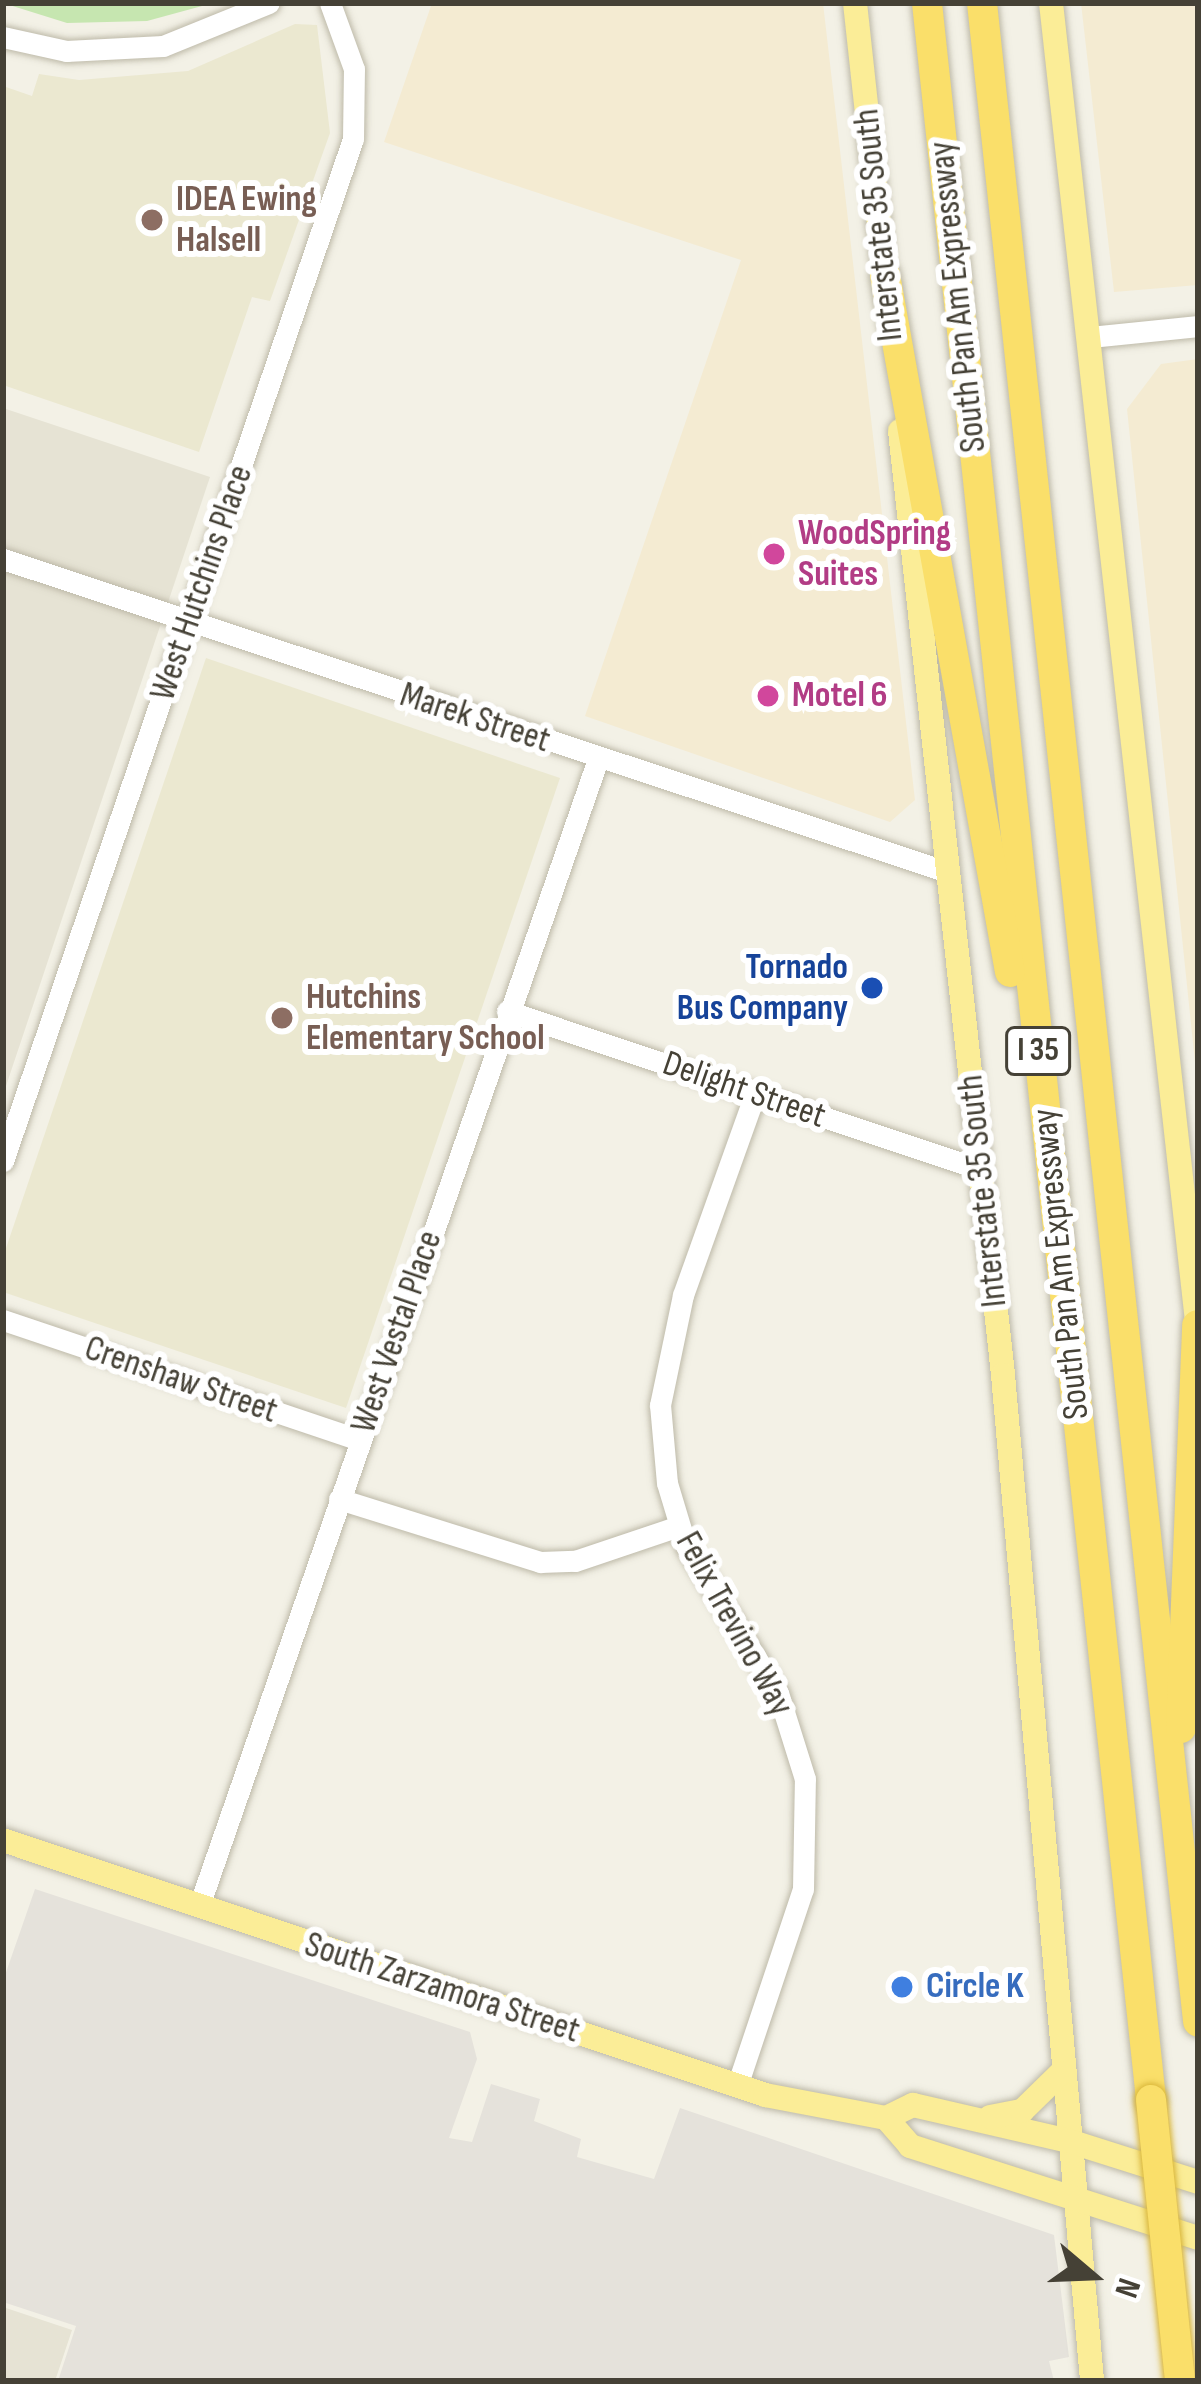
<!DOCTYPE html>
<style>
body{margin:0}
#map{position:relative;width:1201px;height:2384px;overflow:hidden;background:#f3f1e6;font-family:"Sofia Sans Condensed",sans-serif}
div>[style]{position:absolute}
.residential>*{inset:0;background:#e6e3d4}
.commercial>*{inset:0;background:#f4ebd2}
.industrial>*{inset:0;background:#e5e2db}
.education>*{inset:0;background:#ebe8d0}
.green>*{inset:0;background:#c6e6b0}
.roads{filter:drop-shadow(0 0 3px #bebaa9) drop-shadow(0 0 3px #bebaa9)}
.minor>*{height:21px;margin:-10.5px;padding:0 10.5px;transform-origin:10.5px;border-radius:10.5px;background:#fff}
.major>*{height:24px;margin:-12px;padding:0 12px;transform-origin:12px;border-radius:12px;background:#fbed97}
.highway>*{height:30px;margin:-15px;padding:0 15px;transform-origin:15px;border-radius:15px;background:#fadf6a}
.bridges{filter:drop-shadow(0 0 3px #d9b63a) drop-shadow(0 0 3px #d9b63a)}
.highway-bridge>*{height:30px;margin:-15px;padding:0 15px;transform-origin:15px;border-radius:15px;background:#fadf6a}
.dots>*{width:33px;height:33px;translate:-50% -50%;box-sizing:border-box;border:6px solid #fff;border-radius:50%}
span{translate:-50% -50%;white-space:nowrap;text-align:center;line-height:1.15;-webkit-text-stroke:12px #fff;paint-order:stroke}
.shield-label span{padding:3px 9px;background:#fff;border:3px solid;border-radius:9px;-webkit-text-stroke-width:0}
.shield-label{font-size:33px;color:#454136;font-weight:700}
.education-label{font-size:36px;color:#785e54;font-weight:700}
.left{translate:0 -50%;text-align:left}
.street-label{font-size:36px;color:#454136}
.hotel-label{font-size:36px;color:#b23c85;font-weight:700}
.transit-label{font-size:36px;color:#164399;font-weight:700}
.right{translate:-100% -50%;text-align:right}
.shop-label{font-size:36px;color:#366cbe;font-weight:700}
.frame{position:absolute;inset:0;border:6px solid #454136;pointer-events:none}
.north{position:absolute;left:1033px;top:2216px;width:120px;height:120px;-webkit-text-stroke:9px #fff;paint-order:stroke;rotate:109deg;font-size:33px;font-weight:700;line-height:48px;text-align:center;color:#454136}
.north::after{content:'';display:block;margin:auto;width:42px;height:54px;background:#454136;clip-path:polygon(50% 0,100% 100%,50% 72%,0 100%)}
</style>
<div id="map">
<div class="residential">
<div style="clip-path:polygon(3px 408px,210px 477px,3px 1095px)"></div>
<div style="clip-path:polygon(3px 2307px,72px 2330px,55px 2381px,3px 2381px)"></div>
</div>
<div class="commercial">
<div style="clip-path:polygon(432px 3px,823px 3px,915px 800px,890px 822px,585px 716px,741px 260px,384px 142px)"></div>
<div style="clip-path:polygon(1081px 3px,1198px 3px,1198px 285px,1114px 292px)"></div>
<div style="clip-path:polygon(1198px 359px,1198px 1091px,1127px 409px,1161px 364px)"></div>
</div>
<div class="industrial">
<div style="clip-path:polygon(35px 1889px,470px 2032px,477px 2059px,449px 2138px,472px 2142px,491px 2084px,540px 2099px,534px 2121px,581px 2139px,577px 2157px,654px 2179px,680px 2108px,1054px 2235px,1069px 2357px,1049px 2361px,1054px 2381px,58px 2381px,76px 2326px,3px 2302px,3px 1981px)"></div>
</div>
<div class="education">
<div style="clip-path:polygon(295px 24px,317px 25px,330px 133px,270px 301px,252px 297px,199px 452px,3px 385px,3px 86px,32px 96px,39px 74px,79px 80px,188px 71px)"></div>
<div style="clip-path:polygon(206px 658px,560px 778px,346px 1408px,3px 1292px,3px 1257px)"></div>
</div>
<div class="green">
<div style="clip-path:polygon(3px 3px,213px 3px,147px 21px,67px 23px)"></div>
</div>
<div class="roads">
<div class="minor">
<div style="left:3px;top:37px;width:65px;rotate:12.5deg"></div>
<div style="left:66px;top:51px;width:97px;rotate:-3deg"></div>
<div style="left:163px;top:46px;width:114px;rotate:-22.1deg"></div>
<div style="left:1090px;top:337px;width:109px;rotate:-5.8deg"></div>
<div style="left:3px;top:559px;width:995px;rotate:18.33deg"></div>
<div style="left:507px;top:1011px;width:499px;rotate:18.5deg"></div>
<div style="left:3px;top:1161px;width:1080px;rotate:-71.1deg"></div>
<div style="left:353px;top:139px;width:70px;rotate:-89.2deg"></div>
<div style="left:354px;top:69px;width:70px;rotate:-110deg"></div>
<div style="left:3px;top:1320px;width:376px;rotate:18.6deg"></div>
<div style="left:339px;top:1499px;width:211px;rotate:17.4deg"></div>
<div style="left:540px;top:1562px;width:35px;rotate:-2deg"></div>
<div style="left:575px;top:1561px;width:110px;rotate:-18.6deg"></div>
<div style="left:199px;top:1906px;width:1214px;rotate:-70.82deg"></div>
<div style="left:737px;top:2086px;width:208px;rotate:-71.5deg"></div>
<div style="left:803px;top:1889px;width:110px;rotate:-89deg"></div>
<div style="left:805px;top:1779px;width:90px;rotate:-107.4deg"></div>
<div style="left:778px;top:1693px;width:173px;rotate:-122deg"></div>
<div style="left:686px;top:1546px;width:66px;rotate:-106.8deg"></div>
<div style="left:667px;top:1483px;width:78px;rotate:-95.1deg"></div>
<div style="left:660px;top:1405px;width:112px;rotate:-78.2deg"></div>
<div style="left:683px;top:1295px;width:214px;rotate:-70.3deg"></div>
</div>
<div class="major">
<div style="left:855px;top:3px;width:288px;rotate:83.8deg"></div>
<div style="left:1051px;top:3px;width:1336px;rotate:83.68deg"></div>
<div style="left:900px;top:431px;width:950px;rotate:83.77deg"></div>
<div style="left:1003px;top:1375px;width:1010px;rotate:84.94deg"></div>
<div style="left:3px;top:1840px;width:804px;rotate:18.5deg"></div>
<div style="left:765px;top:2095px;width:123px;rotate:10.8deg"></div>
<div style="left:886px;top:2118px;width:30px;rotate:-26deg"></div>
<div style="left:913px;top:2105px;width:160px;rotate:13deg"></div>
<div style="left:1069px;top:2141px;width:135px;rotate:17.6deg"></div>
<div style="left:990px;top:2117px;width:33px;rotate:-11deg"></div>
<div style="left:1022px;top:2111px;width:54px;rotate:-44.3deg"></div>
<div style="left:886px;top:2118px;width:37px;rotate:49deg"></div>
<div style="left:910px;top:2146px;width:302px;rotate:17.7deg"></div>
</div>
<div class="highway">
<div style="left:927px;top:3px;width:2109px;rotate:83.9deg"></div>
<div style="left:982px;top:3px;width:2030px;rotate:83.89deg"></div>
<div style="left:885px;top:275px;width:708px;rotate:79.83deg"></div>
<div style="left:1181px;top:1728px;width:403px;rotate:-87.7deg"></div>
</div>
</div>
<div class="bridges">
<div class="highway-bridge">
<div style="left:1151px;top:2100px;width:282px;rotate:84.1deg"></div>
</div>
</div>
<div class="dots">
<div style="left:152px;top:220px;background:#8d6e63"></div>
<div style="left:774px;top:554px;background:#d1479c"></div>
<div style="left:768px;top:696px;background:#d1479c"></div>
<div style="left:872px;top:988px;background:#1a4fb4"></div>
<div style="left:282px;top:1018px;background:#8d6e63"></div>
<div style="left:902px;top:1987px;background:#3f7fe0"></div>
</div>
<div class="shield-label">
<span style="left:1038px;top:1051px">I 35</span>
</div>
<div class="education-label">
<span class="left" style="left:176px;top:220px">IDEA Ewing<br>Halsell</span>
<span class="left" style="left:306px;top:1018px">Hutchins<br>Elementary School</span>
</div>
<div class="street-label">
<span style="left:879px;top:225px;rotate:-96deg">Interstate 35 South</span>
<span style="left:958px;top:297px;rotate:-96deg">South Pan Am Expressway</span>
<span style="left:202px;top:583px;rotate:-71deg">West Hutchins Place</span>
<span style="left:475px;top:718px;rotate:18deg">Marek Street</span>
<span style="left:744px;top:1090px;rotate:19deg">Delight Street</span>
<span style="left:983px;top:1191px;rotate:-96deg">Interstate 35 South</span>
<span style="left:1061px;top:1264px;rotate:-96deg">South Pan Am Expressway</span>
<span style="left:397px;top:1332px;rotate:-71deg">West Vestal Place</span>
<span style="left:181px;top:1380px;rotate:19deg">Crenshaw Street</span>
<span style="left:734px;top:1624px;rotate:61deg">Felix Trevino Way</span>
<span style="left:442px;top:1988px;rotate:18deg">South Zarzamora Street</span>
</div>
<div class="hotel-label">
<span class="left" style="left:798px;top:554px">WoodSpring<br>Suites</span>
<span class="left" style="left:792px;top:696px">Motel 6</span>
</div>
<div class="transit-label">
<span class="right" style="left:848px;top:988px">Tornado<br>Bus Company</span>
</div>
<div class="shop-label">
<span class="left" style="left:926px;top:1987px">Circle K</span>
</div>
<div class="frame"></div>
<div class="north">N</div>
</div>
